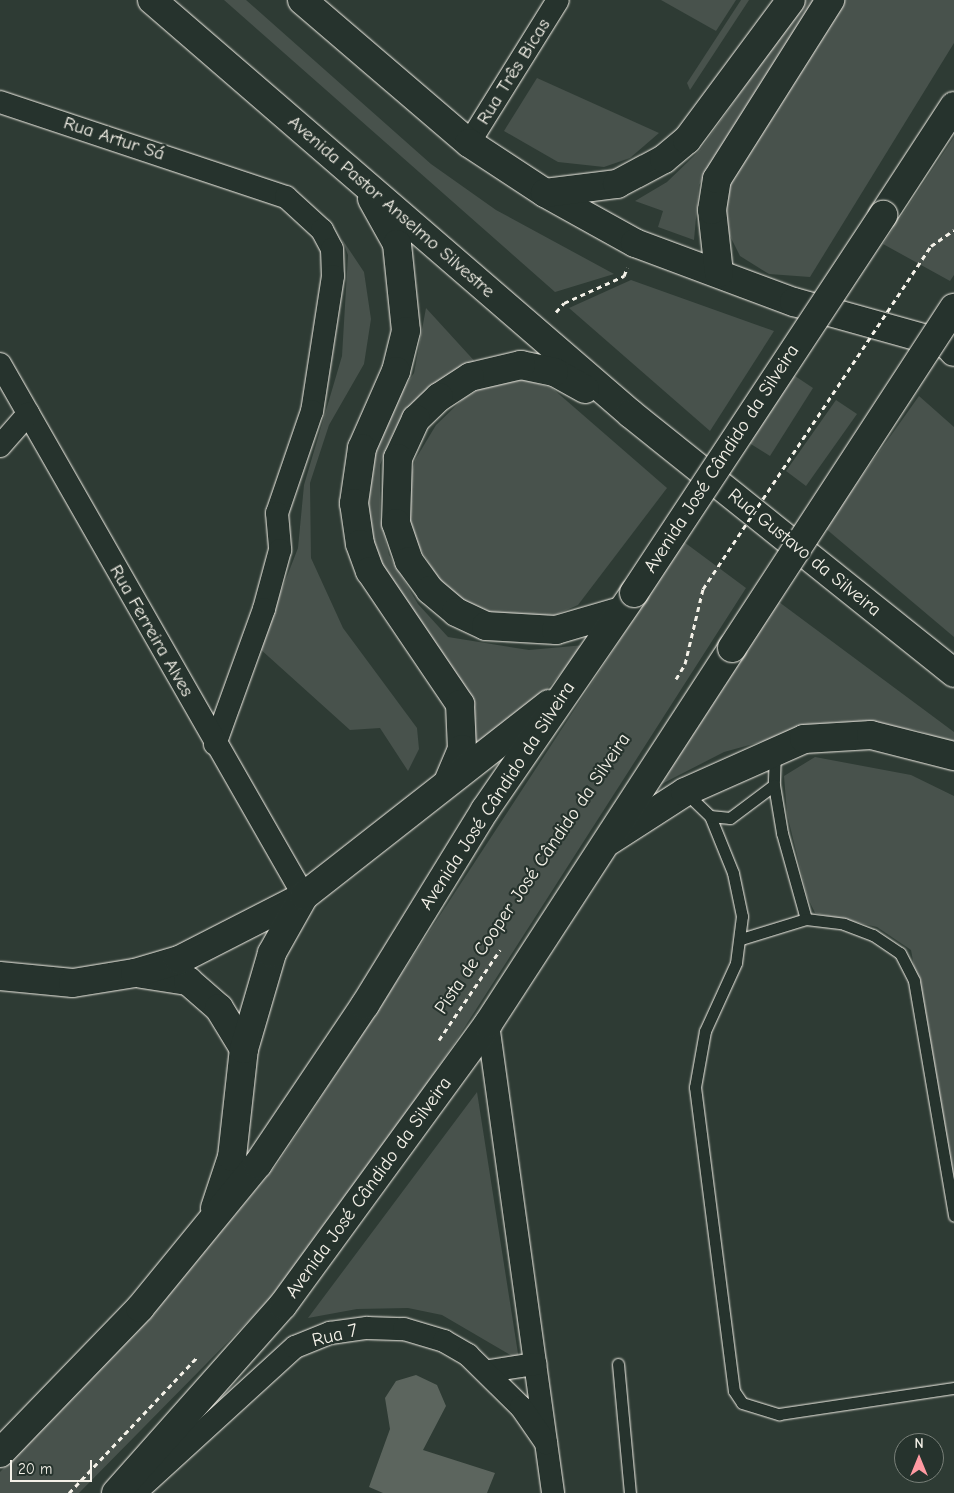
<!DOCTYPE html>
<meta charset="utf-8">
<style>
body{margin:0}
#map{position:relative;width:954px;height:1493px;overflow:hidden;background:#2e3b34;font-family:"Comic Neue",sans-serif}
div>[style]{position:absolute}
.green>*{inset:0;background:#48524c}
.building>*{inset:0;background:#5c655e}
.path>*{height:3px;margin-top:-1.5px;transform-origin:0;background:repeating-linear-gradient(90deg,#f4f1e8 0 5px,transparent 0 9px)}
.roads{filter:drop-shadow(0 0 1px #f4f1e8) drop-shadow(0 0 1px #f4f1e8)}
.lane>*{height:11px;margin:-5.5px;padding:0 5.5px;transform-origin:5.5px;border-radius:5.5px;background:#26332d}
.street>*{height:22px;margin:-11px;padding:0 11px;transform-origin:11px;border-radius:11px;background:#26332d}
.secondary>*{height:28px;margin:-14px;padding:0 14px;transform-origin:14px;border-radius:14px;background:#26332d}
.path-bridge>*{height:3px;margin-top:-1.5px;transform-origin:0;background:repeating-linear-gradient(90deg,#f4f1e8 0 5px,transparent 0 9px)}
.bridges{filter:drop-shadow(0 0 1px #f4f1e8) drop-shadow(0 0 1px #f4f1e8)}
.secondary-bridge>*{height:28px;margin:-14px;padding:0 14px;transform-origin:14px;border-radius:14px;background:#26332d}
span{translate:-50% -50%;white-space:nowrap;text-align:center;line-height:1.15;-webkit-text-stroke:4.5px #26332d;paint-order:stroke}
.street-label{font-size:19px;color:#f4f1e8}
.north{position:absolute;left:894px;top:1433px;width:50px;height:50px;box-sizing:border-box;background:#26332d;border:1px solid #787f78;border-radius:50%;rotate:0deg;font-size:14px;font-weight:700;line-height:20px;text-align:center;color:#f4f1e8}
.north::after{content:'';display:block;margin:auto;width:18px;height:22px;background:#ff9aa2;clip-path:polygon(50% 0,100% 100%,50% 72%,0 100%)}
.scale{position:absolute;left:10px;top:1460px;width:82px;height:22px;box-sizing:border-box;border:2px solid #f4f1e8;border-top:0;padding-left:6px;font-size:15px;line-height:18px;white-space:nowrap;color:#f4f1e8;-webkit-text-stroke:4px #26332d;paint-order:stroke}
</style>
<div id="map">
<div class="green">
<div style="clip-path:polygon(224px 0,246px 0,431px 164px,496px 210px,614px 274px,555px 292px)"></div>
<div style="clip-path:polygon(661px 0,736px 0,716px 31px)"></div>
<div style="clip-path:polygon(741px 0,749px 0,690px 90px,687px 83px)"></div>
<div style="clip-path:polygon(806px 0,818px 0,699px 185px,694px 240px,658px 227px,663px 211px,635px 201px,667px 182px,700px 150px)"></div>
<div style="clip-path:polygon(841px 0,954px 0,954px 43px,810px 277px,769px 274px,740px 256px,725px 226px,724px 197px,730px 175px)"></div>
<div style="clip-path:polygon(537px 78px,659px 133px,630px 158px,604px 167px,558px 162px,504px 131px)"></div>
<div style="clip-path:polygon(954px 137px,954px 275px,950px 281px,883px 244px)"></div>
<div style="clip-path:polygon(342px 239px,364px 272px,371px 319px,364px 364px,329px 425px,310px 483px,311px 558px,343px 628px,417px 728px,419px 749px,408px 771px,380px 728px,350px 730px,259px 648px,298px 548px,304px 485px,342px 356px,348px 255px)"></div>
<div style="clip-path:polygon(631px 280px,774px 331px,710px 431px,569px 308px)"></div>
<div style="clip-path:polygon(426px 308px,479px 366px,420px 401px,394px 431px,380px 465px,380px 518px,389px 555px,418px 604px,448px 637px,529px 650px,585px 645px,532px 707px,469px 752px,373px 547px,364px 473px,399px 395px,414px 373px)"></div>
<div style="clip-path:polygon(789px 372px,813px 388px,770px 456px,746px 441px)"></div>
<div style="clip-path:polygon(525px 380px,552px 388px,667px 488px,578px 605px,548px 618px,511px 619px,472px 609px,440px 582px,410px 531px,410px 481px,415px 460px,436px 425px,463px 399px,493px 381px)"></div>
<div style="clip-path:polygon(919px 396px,954px 427px,954px 637px,825px 528px)"></div>
<div style="clip-path:polygon(836px 400px,857px 414px,806px 486px,786px 471px)"></div>
<div style="clip-path:polygon(684px 542px,746px 588px,452px 1047px,362px 1177px,268px 1301px,79px 1493px,0 1493px,0 1472px,147px 1321px,278px 1163px)"></div>
<div style="clip-path:polygon(779px 602px,954px 732px,954px 745px,917px 730px,834px 722px,724px 752px,650px 790px)"></div>
<div style="clip-path:polygon(815px 757px,911px 775px,954px 796px,954px 1186px,911px 950px,877px 927px,815px 913px,807px 896px,787px 814px,784px 776px)"></div>
<div style="clip-path:polygon(477px 1092px,519px 1360px,442px 1315px,408px 1308px,357px 1309px,308px 1318px)"></div>
</div>
<div class="building">
<div style="clip-path:polygon(416px 1375px,437px 1385px,446px 1406px,423px 1450px,495px 1473px,487px 1493px,383px 1493px,369px 1487px,390px 1429px,385px 1398px,396px 1381px)"></div>
</div>
<div class="path">
<div style="left:931px;top:246px;width:28px;rotate:-35deg"></div>
<div style="left:556px;top:312px;width:12px;rotate:-48deg"></div>
<div style="left:564px;top:303px;width:66px;rotate:-24.2deg"></div>
<div style="left:624px;top:276px;width:9px;rotate:-69deg"></div>
<div style="left:676px;top:679px;width:17px;rotate:-59deg"></div>
<div style="left:685px;top:664px;width:77px;rotate:-76.5deg"></div>
<div style="left:439px;top:1040px;width:109px;rotate:-55.9deg"></div>
<div style="left:69px;top:1493px;width:187px;rotate:-46.7deg"></div>
</div>
<div class="roads">
<div class="lane">
<div style="left:775px;top:751px;width:34px;rotate:92deg"></div>
<div style="left:774px;top:785px;width:49px;rotate:80.5deg"></div>
<div style="left:782px;top:833px;width:89px;rotate:74.4deg"></div>
<div style="left:806px;top:919px;width:38px;rotate:7deg"></div>
<div style="left:844px;top:924px;width:31px;rotate:21deg"></div>
<div style="left:873px;top:935px;width:32px;rotate:34deg"></div>
<div style="left:900px;top:953px;width:31px;rotate:63deg"></div>
<div style="left:914px;top:981px;width:238px;rotate:80.3deg"></div>
<div style="left:685px;top:792px;width:35px;rotate:44deg"></div>
<div style="left:710px;top:816px;width:61px;rotate:68deg"></div>
<div style="left:733px;top:873px;width:44px;rotate:78.2deg"></div>
<div style="left:742px;top:916px;width:47px;rotate:97.3deg"></div>
<div style="left:736px;top:963px;width:75px;rotate:114.5deg"></div>
<div style="left:705px;top:1031px;width:57px;rotate:100.1deg"></div>
<div style="left:695px;top:1087px;width:306px;rotate:82.7deg"></div>
<div style="left:734px;top:1391px;width:14px;rotate:56deg"></div>
<div style="left:742px;top:1403px;width:39px;rotate:17deg"></div>
<div style="left:779px;top:1414px;width:177px;rotate:-8.5deg"></div>
<div style="left:710px;top:816px;width:20px;rotate:6deg"></div>
<div style="left:730px;top:818px;width:55px;rotate:-36.9deg"></div>
<div style="left:741px;top:939px;width:68px;rotate:-17.1deg"></div>
<div style="left:618px;top:1364px;width:130px;rotate:84.7deg"></div>
</div>
<div class="street">
<div style="left:0;top:102px;width:301px;rotate:18.4deg"></div>
<div style="left:286px;top:197px;width:49px;rotate:42.5deg"></div>
<div style="left:322px;top:230px;width:21px;rotate:62deg"></div>
<div style="left:332px;top:249px;width:27px;rotate:88deg"></div>
<div style="left:333px;top:276px;width:137px;rotate:98.8deg"></div>
<div style="left:312px;top:411px;width:108px;rotate:108.9deg"></div>
<div style="left:277px;top:513px;width:37px;rotate:85deg"></div>
<div style="left:280px;top:550px;width:61px;rotate:105.2deg"></div>
<div style="left:264px;top:609px;width:144px;rotate:109.9deg"></div>
<div style="left:469px;top:143px;width:168px;rotate:-58.1deg"></div>
<div style="left:0;top:364px;width:613px;rotate:60.26deg"></div>
<div style="left:0;top:446px;width:43px;rotate:-48.8deg"></div>
<div style="left:488px;top:1024px;width:473px;rotate:82.1deg"></div>
<div style="left:489px;top:1371px;width:47px;rotate:-8.7deg"></div>
<div style="left:135px;top:1493px;width:217px;rotate:-42.4deg"></div>
<div style="left:295px;top:1347px;width:38px;rotate:-22deg"></div>
<div style="left:330px;top:1333px;width:37px;rotate:-8deg"></div>
<div style="left:367px;top:1328px;width:37px;rotate:2deg"></div>
<div style="left:404px;top:1329px;width:42px;rotate:16.7deg"></div>
<div style="left:444px;top:1341px;width:28px;rotate:30deg"></div>
<div style="left:468px;top:1355px;width:74px;rotate:44.5deg"></div>
<div style="left:521px;top:1407px;width:44px;rotate:55.2deg"></div>
</div>
<div class="secondary">
<div style="left:152px;top:0;width:633px;rotate:40.84deg"></div>
<div style="left:631px;top:414px;width:414px;rotate:38.7deg"></div>
<div style="left:302px;top:0;width:220px;rotate:40.6deg"></div>
<div style="left:469px;top:143px;width:91px;rotate:33.3deg"></div>
<div style="left:545px;top:193px;width:103px;rotate:29.1deg"></div>
<div style="left:635px;top:243px;width:170px;rotate:20.4deg"></div>
<div style="left:794px;top:302px;width:160px;rotate:15.6deg"></div>
<div style="left:948px;top:345px;width:9px;rotate:49deg"></div>
<div style="left:545px;top:193px;width:73px;rotate:-7.1deg"></div>
<div style="left:617px;top:184px;width:53px;rotate:-28deg"></div>
<div style="left:664px;top:159px;width:30px;rotate:-40deg"></div>
<div style="left:687px;top:140px;width:174px;rotate:-53.4deg"></div>
<div style="left:372px;top:199px;width:51px;rotate:60.9deg"></div>
<div style="left:397px;top:244px;width:87px;rotate:84.1deg"></div>
<div style="left:406px;top:331px;width:41px;rotate:104deg"></div>
<div style="left:396px;top:371px;width:84px;rotate:113.8deg"></div>
<div style="left:362px;top:448px;width:56px;rotate:98.3deg"></div>
<div style="left:354px;top:503px;width:41px;rotate:81.7deg"></div>
<div style="left:360px;top:544px;width:29px;rotate:70deg"></div>
<div style="left:370px;top:571px;width:161px;rotate:55.9deg"></div>
<div style="left:460px;top:704px;width:45px;rotate:87.5deg"></div>
<div style="left:462px;top:749px;width:36px;rotate:113deg"></div>
<div style="left:883px;top:215px;width:130px;rotate:-56.9deg"></div>
<div style="left:719px;top:273px;width:63px;rotate:-96.3deg"></div>
<div style="left:712px;top:210px;width:31px;rotate:-81deg"></div>
<div style="left:717px;top:179px;width:212px;rotate:-57.7deg"></div>
<div style="left:585px;top:389px;width:35px;rotate:-151deg"></div>
<div style="left:554px;top:372px;width:34px;rotate:-168deg"></div>
<div style="left:521px;top:365px;width:52px;rotate:166.8deg"></div>
<div style="left:470px;top:377px;width:37px;rotate:147deg"></div>
<div style="left:439px;top:397px;width:32px;rotate:136deg"></div>
<div style="left:416px;top:419px;width:43px;rotate:114.8deg"></div>
<div style="left:398px;top:458px;width:65px;rotate:91.8deg"></div>
<div style="left:396px;top:523px;width:40px;rotate:71.1deg"></div>
<div style="left:409px;top:561px;width:36px;rotate:54deg"></div>
<div style="left:430px;top:590px;width:34px;rotate:40deg"></div>
<div style="left:456px;top:612px;width:33px;rotate:25deg"></div>
<div style="left:486px;top:626px;width:70px;rotate:3.3deg"></div>
<div style="left:556px;top:630px;width:68px;rotate:-16.3deg"></div>
<div style="left:609px;top:841px;width:90px;rotate:-32.8deg"></div>
<div style="left:685px;top:792px;width:130px;rotate:-24deg"></div>
<div style="left:804px;top:739px;width:67px;rotate:-3.4deg"></div>
<div style="left:871px;top:735px;width:86px;rotate:14.2deg"></div>
<div style="left:142px;top:974px;width:47px;rotate:8.7deg"></div>
<div style="left:188px;top:981px;width:41px;rotate:41.1deg"></div>
<div style="left:219px;top:1008px;width:48px;rotate:58.6deg"></div>
<div style="left:0;top:976px;width:73px;rotate:5.5deg"></div>
<div style="left:73px;top:983px;width:63px;rotate:-9.2deg"></div>
<div style="left:135px;top:973px;width:46px;rotate:-16.5deg"></div>
<div style="left:179px;top:960px;width:140px;rotate:-27.1deg"></div>
<div style="left:215px;top:1208px;width:54px;rotate:-71.6deg"></div>
<div style="left:232px;top:1157px;width:109px;rotate:-83.7deg"></div>
<div style="left:244px;top:1049px;width:100px;rotate:-73.7deg"></div>
<div style="left:272px;top:953px;width:65px;rotate:-60.7deg"></div>
<div style="left:304px;top:896px;width:311px;rotate:-38.1deg"></div>
<div style="left:0;top:1453px;width:202px;rotate:-46deg"></div>
<div style="left:140px;top:1308px;width:186px;rotate:-50.7deg"></div>
<div style="left:258px;top:1164px;width:192px;rotate:-56.1deg"></div>
<div style="left:365px;top:1005px;width:229px;rotate:-58.4deg"></div>
<div style="left:485px;top:810px;width:263px;rotate:-55.5deg"></div>
<div style="left:116px;top:1493px;width:251px;rotate:-48.4deg"></div>
<div style="left:283px;top:1305px;width:348px;rotate:-53.9deg"></div>
<div style="left:488px;top:1024px;width:448px;rotate:-57deg"></div>
</div>
</div>
<div class="path-bridge">
<div style="left:703px;top:589px;width:412px;rotate:-56.4deg"></div>
</div>
<div class="bridges">
<div class="secondary-bridge">
<div style="left:634px;top:593px;width:453px;rotate:-56.6deg"></div>
<div style="left:732px;top:648px;width:406px;rotate:-56.9deg"></div>
</div>
</div>
<div class="street-label">
<span style="left:514px;top:72px;rotate:-58deg">Rua Três Bicas</span>
<span style="left:114px;top:139px;rotate:18deg">Rua Artur Sá</span>
<span style="left:391px;top:207px;rotate:41deg">Avenida Pastor Anselmo Silvestre</span>
<span style="left:722px;top:459px;rotate:-57deg">Avenida José Cândido da Silveira</span>
<span style="left:804px;top:553px;rotate:39deg">Rua Gustavo da Silveira</span>
<span style="left:151px;top:631px;rotate:60deg">Rua Ferreira Alves</span>
<span style="left:498px;top:796px;rotate:-57deg">Avenida José Cândido da Silveira</span>
<span style="left:533px;top:874px;rotate:-56deg">Pista de Cooper José Cândido da Silveira</span>
<span style="left:369px;top:1188px;rotate:-54deg">Avenida José Cândido da Silveira</span>
<span style="left:335px;top:1336px;rotate:-14deg">Rua 7</span>
</div>
<div class="north">N</div>
<div class="scale">20 m</div>
</div>
